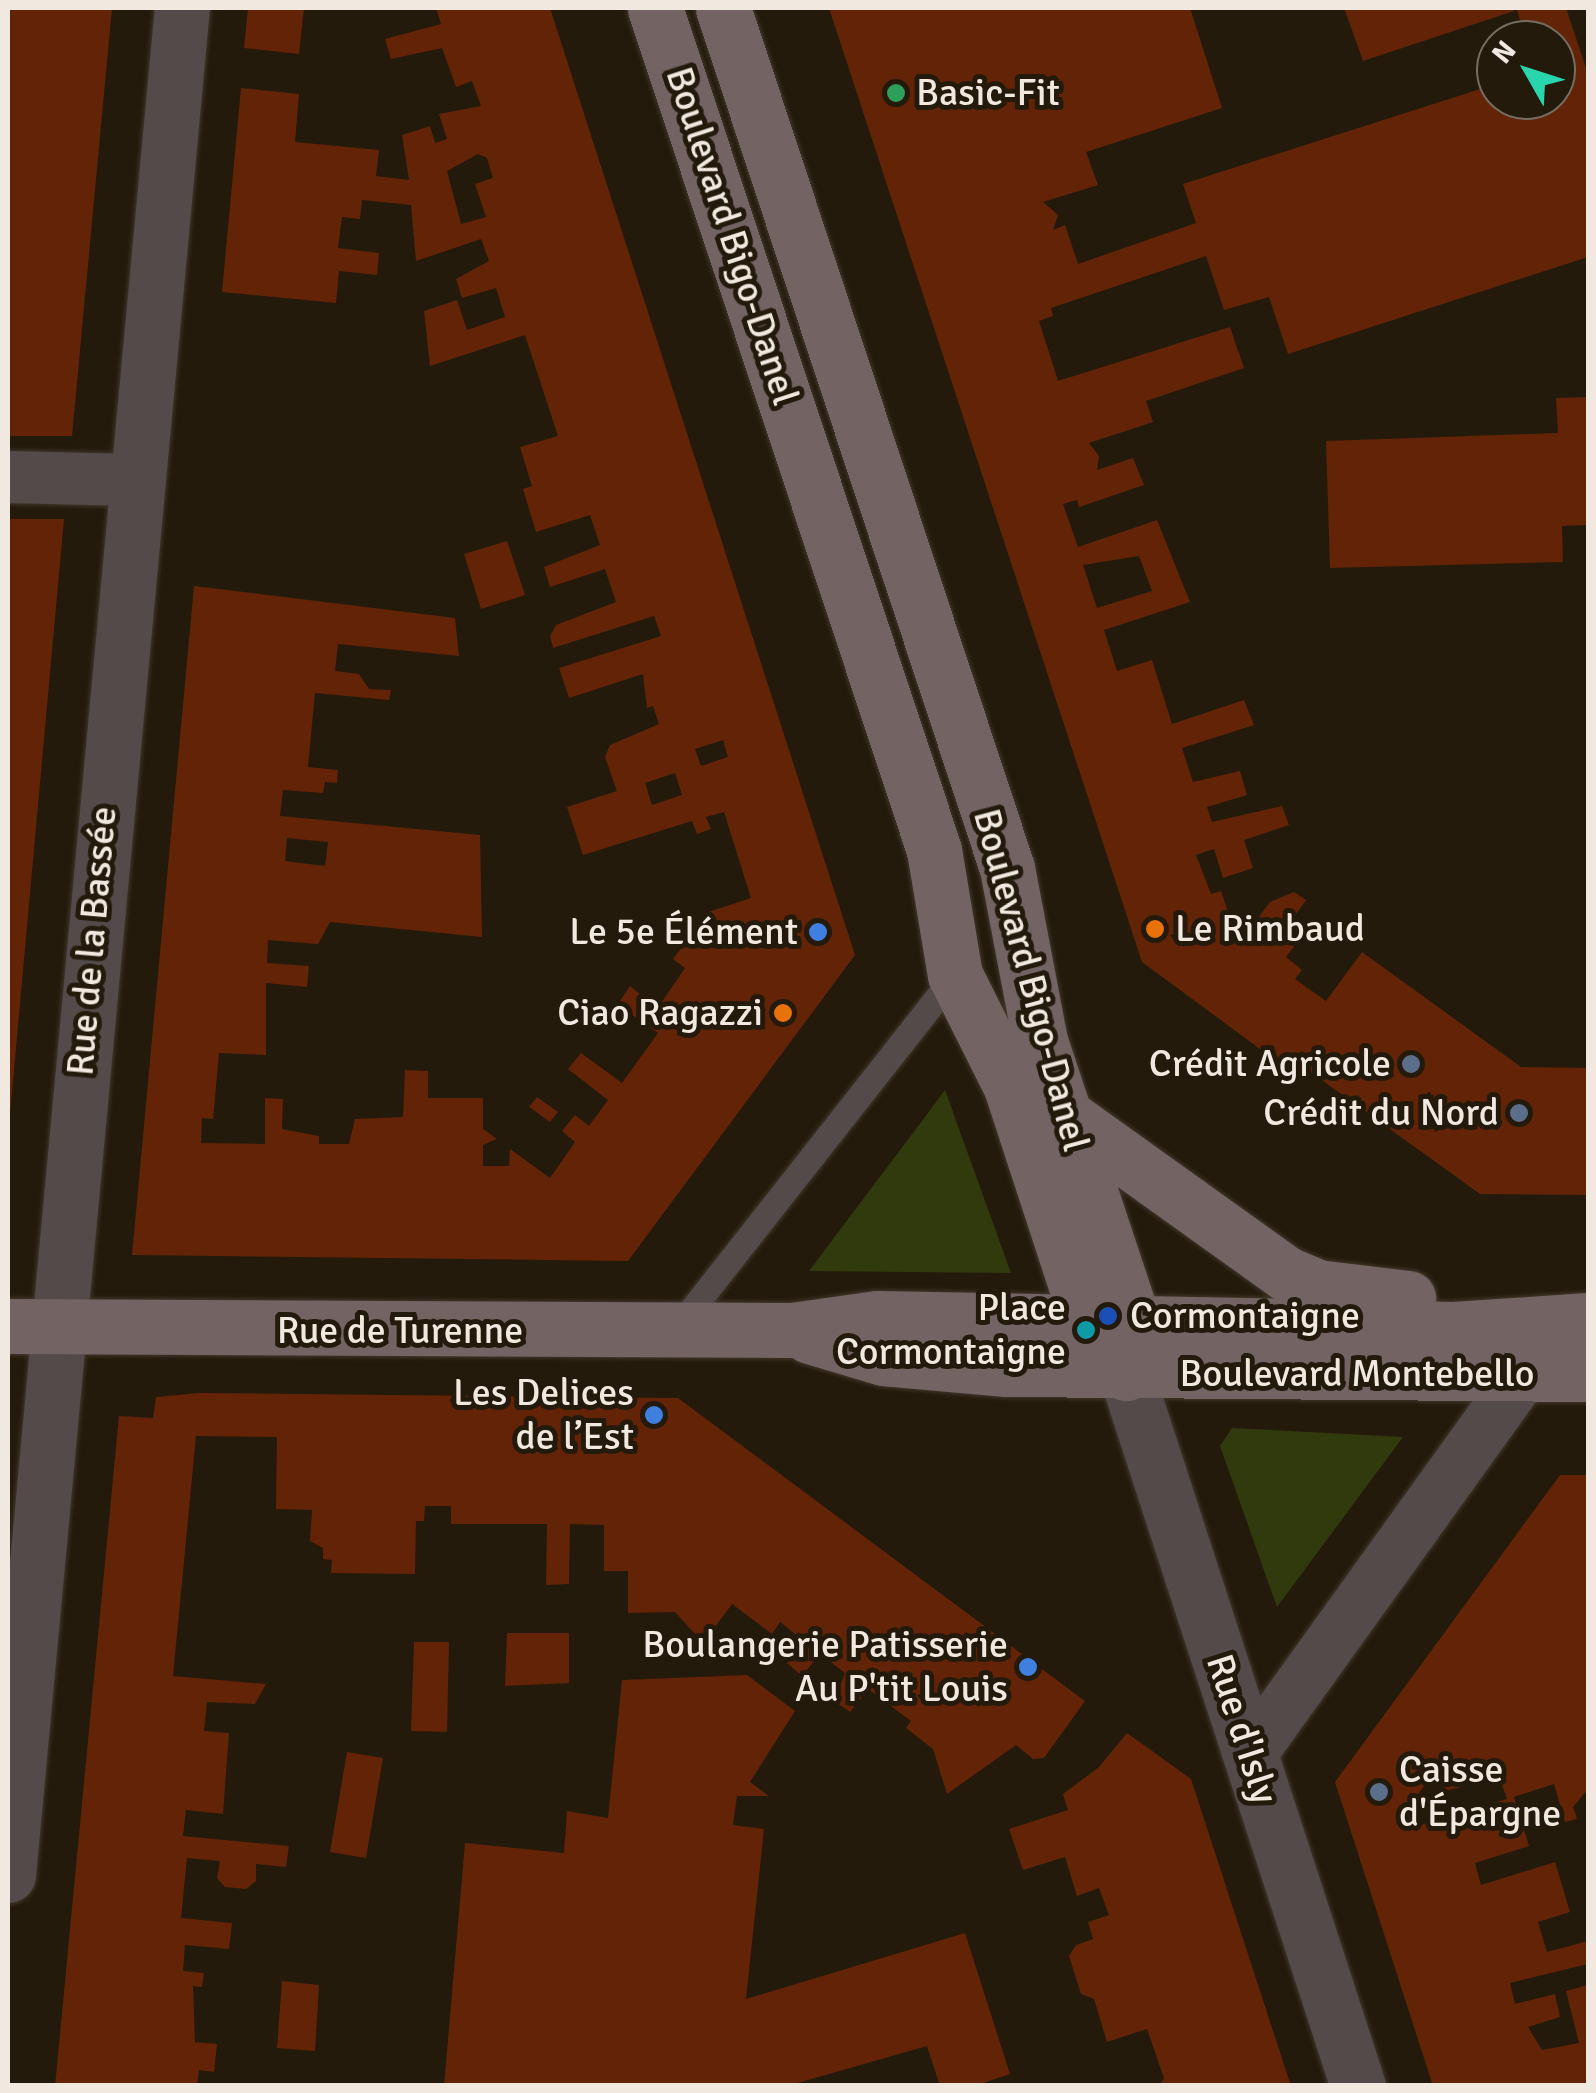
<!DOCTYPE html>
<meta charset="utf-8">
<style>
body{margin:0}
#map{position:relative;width:1596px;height:2093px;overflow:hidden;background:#241a0c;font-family:Signika,sans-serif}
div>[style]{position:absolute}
.green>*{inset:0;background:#313a0d}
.building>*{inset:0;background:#622306}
.roads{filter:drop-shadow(0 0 2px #41372a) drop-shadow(0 0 2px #41372a)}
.service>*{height:25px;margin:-12.5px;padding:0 12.5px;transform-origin:12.5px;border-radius:12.5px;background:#534a49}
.minor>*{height:52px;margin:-26px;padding:0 26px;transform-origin:26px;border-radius:26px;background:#534a49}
.tertiary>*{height:55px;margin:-27.5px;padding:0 27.5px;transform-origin:27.5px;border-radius:27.5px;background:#534a49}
.secondary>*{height:55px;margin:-27.5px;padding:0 27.5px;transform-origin:27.5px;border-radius:27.5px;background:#736363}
.dots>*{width:28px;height:28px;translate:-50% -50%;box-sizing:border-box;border:5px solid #241a0c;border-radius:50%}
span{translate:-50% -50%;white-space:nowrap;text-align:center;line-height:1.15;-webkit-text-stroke:10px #241a0c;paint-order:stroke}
.poi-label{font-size:38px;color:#f1e9e0}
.left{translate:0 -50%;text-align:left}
.right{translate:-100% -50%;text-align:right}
.street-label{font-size:38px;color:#f1e9e0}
.frame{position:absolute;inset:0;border:10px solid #f1e9e0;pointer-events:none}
.north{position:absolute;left:1476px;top:20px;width:100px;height:100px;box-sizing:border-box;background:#241a0c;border:2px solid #766d61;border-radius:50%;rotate:309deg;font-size:28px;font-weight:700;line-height:40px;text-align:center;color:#f1e9e0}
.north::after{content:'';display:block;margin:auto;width:35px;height:45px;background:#29d5ad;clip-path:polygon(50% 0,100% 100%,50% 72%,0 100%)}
</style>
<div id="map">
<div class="green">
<div style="clip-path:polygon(945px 1090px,1011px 1273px,809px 1271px,928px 1113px)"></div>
<div style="clip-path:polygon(1232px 1428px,1403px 1437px,1277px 1607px,1220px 1446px)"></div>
</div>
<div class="building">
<div style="clip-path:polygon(8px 8px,112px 8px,72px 436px,8px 436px)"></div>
<div style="clip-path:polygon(248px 8px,304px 8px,299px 54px,244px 48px)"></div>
<div style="clip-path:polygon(evenodd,436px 8px,550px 8px,855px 955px,628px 1261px,132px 1255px,194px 586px,455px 618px,459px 656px,338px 644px,335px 671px,359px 674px,369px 689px,391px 690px,389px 700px,315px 693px,308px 767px,338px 770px,337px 783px,325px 782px,323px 793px,283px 790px,280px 816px,480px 835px,482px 937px,330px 922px,318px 944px,268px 940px,267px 963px,309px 966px,307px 987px,266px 983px,266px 1055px,219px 1053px,213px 1119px,202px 1118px,201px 1143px,265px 1144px,265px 1098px,283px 1099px,282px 1129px,319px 1136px,319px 1144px,349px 1144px,355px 1119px,403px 1117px,405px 1070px,428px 1071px,428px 1098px,483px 1098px,483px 1129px,497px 1139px,483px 1145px,483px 1166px,509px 1166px,510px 1149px,550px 1178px,575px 1142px,562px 1131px,575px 1115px,589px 1126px,608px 1100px,568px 1069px,581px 1053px,622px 1083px,658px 1033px,646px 1025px,685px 968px,673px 959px,700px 924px,718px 937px,724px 928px,705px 913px,751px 898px,724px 812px,706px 817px,711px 829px,697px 834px,692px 821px,583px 855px,567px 807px,617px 791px,605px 757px,610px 745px,659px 724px,653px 706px,647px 708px,643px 674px,569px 698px,559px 668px,661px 636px,654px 616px,553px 648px,550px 636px,556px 625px,616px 602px,605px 569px,550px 587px,544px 567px,600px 545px,590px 515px,536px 532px,523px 489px,532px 486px,520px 447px,558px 436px,525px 335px,430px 366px,424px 311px,457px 300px,467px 330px,505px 317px,496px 288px,462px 298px,456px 279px,489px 261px,481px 239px,416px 261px,411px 205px,362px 200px,360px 219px,342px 217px,338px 248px,379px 253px,377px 275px,339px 271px,336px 303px,222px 292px,241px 88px,299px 94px,295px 142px,379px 150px,376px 176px,409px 180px,402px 135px,430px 126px,435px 143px,447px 139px,439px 114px,481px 106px,472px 81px,456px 87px,442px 48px,391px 59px,385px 39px,441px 24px,436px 8px,478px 154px,487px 158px,493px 178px,475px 184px,486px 217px,461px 224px,447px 171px,478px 154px,436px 8px,723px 740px,728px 757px,701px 766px,695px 749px,723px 740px,436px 8px,675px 773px,682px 795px,652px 805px,645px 783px,675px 773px,436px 8px,287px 838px,328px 842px,325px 866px,285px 861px,287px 838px)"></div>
<div style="clip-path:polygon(evenodd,829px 8px,1190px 8px,1222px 108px,1086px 152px,1098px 185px,1043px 202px,1058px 215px,1053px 230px,1065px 225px,1078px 264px,1196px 223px,1183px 184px,1496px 84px,1496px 100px,1556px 100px,1556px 40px,1526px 40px,1517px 10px,1566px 8px,1588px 74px,1588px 257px,1288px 354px,1269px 297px,1224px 310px,1206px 256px,1051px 308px,1053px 316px,1039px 321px,1058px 381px,1230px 327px,1244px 368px,1146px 401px,1153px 422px,1089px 443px,1099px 456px,1097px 470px,1133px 458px,1144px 485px,1079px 507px,1077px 500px,1063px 504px,1078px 547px,1157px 520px,1190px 602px,1104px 630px,1117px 671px,1152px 660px,1172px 724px,1244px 700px,1254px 725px,1182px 748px,1193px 782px,1240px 771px,1247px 795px,1207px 807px,1212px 822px,1282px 806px,1289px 825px,1244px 840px,1253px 868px,1223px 878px,1214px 849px,1196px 855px,1211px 894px,1221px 891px,1228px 912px,1220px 923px,1242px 940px,1270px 902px,1294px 892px,1306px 900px,1284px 931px,1298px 941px,1286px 957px,1302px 970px,1295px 979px,1326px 1001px,1362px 952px,1521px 1067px,1588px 1068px,1588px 1195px,1480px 1194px,1287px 1055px,1279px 1063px,1142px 962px,829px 8px,1139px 556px,1152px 591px,1097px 608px,1083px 565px,1139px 556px)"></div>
<div style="clip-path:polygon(1344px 8px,1512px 8px,1514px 11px,1363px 61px)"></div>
<div style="clip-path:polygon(1588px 397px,1588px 525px,1562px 526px,1563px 562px,1330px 568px,1326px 441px,1558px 433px,1556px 398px)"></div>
<div style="clip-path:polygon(8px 519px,64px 519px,10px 1114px,8px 1114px)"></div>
<div style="clip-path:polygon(507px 541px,525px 595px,481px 609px,464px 554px)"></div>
<div style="clip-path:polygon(630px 986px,651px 1003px,639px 1020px,618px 1004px)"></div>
<div style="clip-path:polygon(537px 1097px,558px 1112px,550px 1122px,529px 1107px)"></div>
<div style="clip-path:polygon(199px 1393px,678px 1398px,1085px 1701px,1044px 1758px,1033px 1759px,1016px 1745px,947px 1794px,933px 1749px,906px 1728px,911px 1721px,868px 1689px,850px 1712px,834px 1701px,845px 1673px,820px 1654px,802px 1676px,787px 1663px,804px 1641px,780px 1622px,772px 1634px,732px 1604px,703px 1643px,675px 1612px,628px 1613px,628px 1571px,604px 1571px,604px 1525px,570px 1524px,569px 1584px,546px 1585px,547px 1524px,451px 1524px,451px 1506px,425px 1506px,424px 1521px,416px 1521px,415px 1574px,331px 1573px,332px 1560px,323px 1559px,323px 1548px,310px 1541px,312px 1510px,276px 1509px,277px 1437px,196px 1436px,173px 1676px,266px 1684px,255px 1704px,207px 1702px,204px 1731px,229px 1733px,223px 1814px,186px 1810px,183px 1836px,289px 1846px,286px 1867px,256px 1864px,256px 1881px,246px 1889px,225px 1887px,217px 1878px,220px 1861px,187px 1858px,181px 1918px,232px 1923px,229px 1949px,185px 1945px,183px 1971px,204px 1973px,202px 1987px,193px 1986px,195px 2042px,217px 2044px,214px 2072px,199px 2070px,197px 2086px,55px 2086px,119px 1416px,153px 1418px,156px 1397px)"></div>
<div style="clip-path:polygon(evenodd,1560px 1475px,1588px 1475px,1588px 1789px,1573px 1807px,1577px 1819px,1565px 1822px,1554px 1784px,1514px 1797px,1529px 1846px,1475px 1863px,1481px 1885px,1555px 1862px,1570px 1912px,1538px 1922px,1547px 1952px,1588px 1941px,1588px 1964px,1510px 1983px,1515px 2004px,1555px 1994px,1560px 2017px,1528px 2027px,1542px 2050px,1579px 2043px,1566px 1991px,1588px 1985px,1588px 2086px,1433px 2086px,1335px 1782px,1560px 1475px,1499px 1776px,1507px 1799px,1420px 1825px,1413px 1801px,1430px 1778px,1446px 1791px,1499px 1776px)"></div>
<div style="clip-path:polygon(507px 1633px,569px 1633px,569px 1683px,505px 1686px)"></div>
<div style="clip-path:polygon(414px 1642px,449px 1642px,447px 1732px,411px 1731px)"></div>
<div style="clip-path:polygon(747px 1675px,795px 1711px,750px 1782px,769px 1796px,737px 1796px,733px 1825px,764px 1829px,746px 1999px,965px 1933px,1010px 2074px,974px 2086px,940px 2086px,927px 2046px,787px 2086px,444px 2086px,465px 1843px,564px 1853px,567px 1811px,608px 1818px,622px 1680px)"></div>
<div style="clip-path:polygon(1127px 1733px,1191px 1779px,1291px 2086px,1159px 2086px,1164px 2078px,1147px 2029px,1107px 2042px,1094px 1999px,1081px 1994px,1069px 1956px,1076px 1945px,1093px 1939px,1088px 1922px,1109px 1915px,1099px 1888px,1077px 1896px,1065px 1857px,1023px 1870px,1009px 1829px,1068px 1810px,1063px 1794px,1099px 1767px)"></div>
<div style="clip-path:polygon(347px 1752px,383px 1758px,366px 1858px,330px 1852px)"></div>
<div style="clip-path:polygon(282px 1981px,319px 1985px,315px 2051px,277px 2048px)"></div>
</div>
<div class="roads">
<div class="service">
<div style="left:677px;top:1328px;width:449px;rotate:-51.8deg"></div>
</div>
<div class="minor">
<div style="left:8px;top:477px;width:125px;rotate:1.4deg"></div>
<div style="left:1250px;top:1755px;width:469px;rotate:-54.3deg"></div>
</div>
<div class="tertiary">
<div style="left:1126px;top:1373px;width:750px;rotate:71.98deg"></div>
<div style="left:8px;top:1875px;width:1875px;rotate:-84.68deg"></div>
</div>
<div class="secondary">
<div style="left:655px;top:8px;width:887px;rotate:71.67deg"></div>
<div style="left:934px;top:850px;width:127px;rotate:80.5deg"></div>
<div style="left:955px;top:975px;width:125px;rotate:63.4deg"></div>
<div style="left:1011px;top:1087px;width:251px;rotate:71.9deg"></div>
<div style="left:1089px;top:1326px;width:60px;rotate:51.8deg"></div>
<div style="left:723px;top:8px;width:906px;rotate:71.73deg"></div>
<div style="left:1007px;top:868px;width:176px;rotate:79.2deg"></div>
<div style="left:1040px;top:1041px;width:300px;rotate:71.6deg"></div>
<div style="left:1135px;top:1326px;width:35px;rotate:100deg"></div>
<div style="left:1059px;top:1111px;width:280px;rotate:35.6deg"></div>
<div style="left:1287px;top:1274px;width:33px;rotate:23deg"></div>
<div style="left:1317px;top:1287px;width:92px;rotate:6.9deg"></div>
<div style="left:8px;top:1326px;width:784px;rotate:0.29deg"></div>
<div style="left:792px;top:1330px;width:86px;rotate:-8deg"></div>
<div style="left:877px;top:1318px;width:576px;rotate:1.09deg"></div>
<div style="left:1453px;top:1329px;width:135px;rotate:-3.8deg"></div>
<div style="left:809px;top:1336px;width:77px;rotate:16.6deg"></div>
<div style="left:883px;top:1358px;width:124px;rotate:5.1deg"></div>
<div style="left:1007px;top:1369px;width:581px;rotate:0.49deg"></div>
</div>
</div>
<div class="dots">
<div style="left:896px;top:93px;background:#2e9e5b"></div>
<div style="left:1155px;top:929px;background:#e8710a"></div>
<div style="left:818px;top:932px;background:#3f7fe0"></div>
<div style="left:783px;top:1013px;background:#e8710a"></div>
<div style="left:1411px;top:1064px;background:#5c6f8a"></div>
<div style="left:1519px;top:1113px;background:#5c6f8a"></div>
<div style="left:1108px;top:1316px;background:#1a4fb4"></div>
<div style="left:1086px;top:1330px;background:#0f9aa8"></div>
<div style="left:654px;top:1415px;background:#3f7fe0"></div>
<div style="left:1028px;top:1667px;background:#3f7fe0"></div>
<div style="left:1379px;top:1792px;background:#5c6f8a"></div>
</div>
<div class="poi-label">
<span class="left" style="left:916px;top:93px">Basic-Fit</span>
<span class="left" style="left:1175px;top:929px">Le Rimbaud</span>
<span class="right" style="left:798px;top:932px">Le 5e Élément</span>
<span class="right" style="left:763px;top:1013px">Ciao Ragazzi</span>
<span class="right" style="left:1391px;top:1064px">Crédit Agricole</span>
<span class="right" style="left:1499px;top:1113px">Crédit du Nord</span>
<span class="right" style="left:1066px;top:1330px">Place<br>Cormontaigne</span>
<span class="left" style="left:1130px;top:1316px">Cormontaigne</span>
<span class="right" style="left:634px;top:1415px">Les Delices<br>de l’Est</span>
<span class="right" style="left:1008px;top:1667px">Boulangerie Patisserie<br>Au P'tit Louis</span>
<span class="left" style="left:1399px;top:1792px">Caisse<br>d'Épargne</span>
</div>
<div class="street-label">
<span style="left:732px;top:236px;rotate:72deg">Boulevard Bigo-Danel</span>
<span style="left:92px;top:941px;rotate:-85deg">Rue de la Bassée</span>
<span style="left:1031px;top:980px;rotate:75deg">Boulevard Bigo-Danel</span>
<span style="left:400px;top:1331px">Rue de Turenne</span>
<span style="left:1357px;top:1374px">Boulevard Montebello</span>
<span style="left:1242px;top:1729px;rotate:72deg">Rue d'Isly</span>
</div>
<div class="frame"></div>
<div class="north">N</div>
</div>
